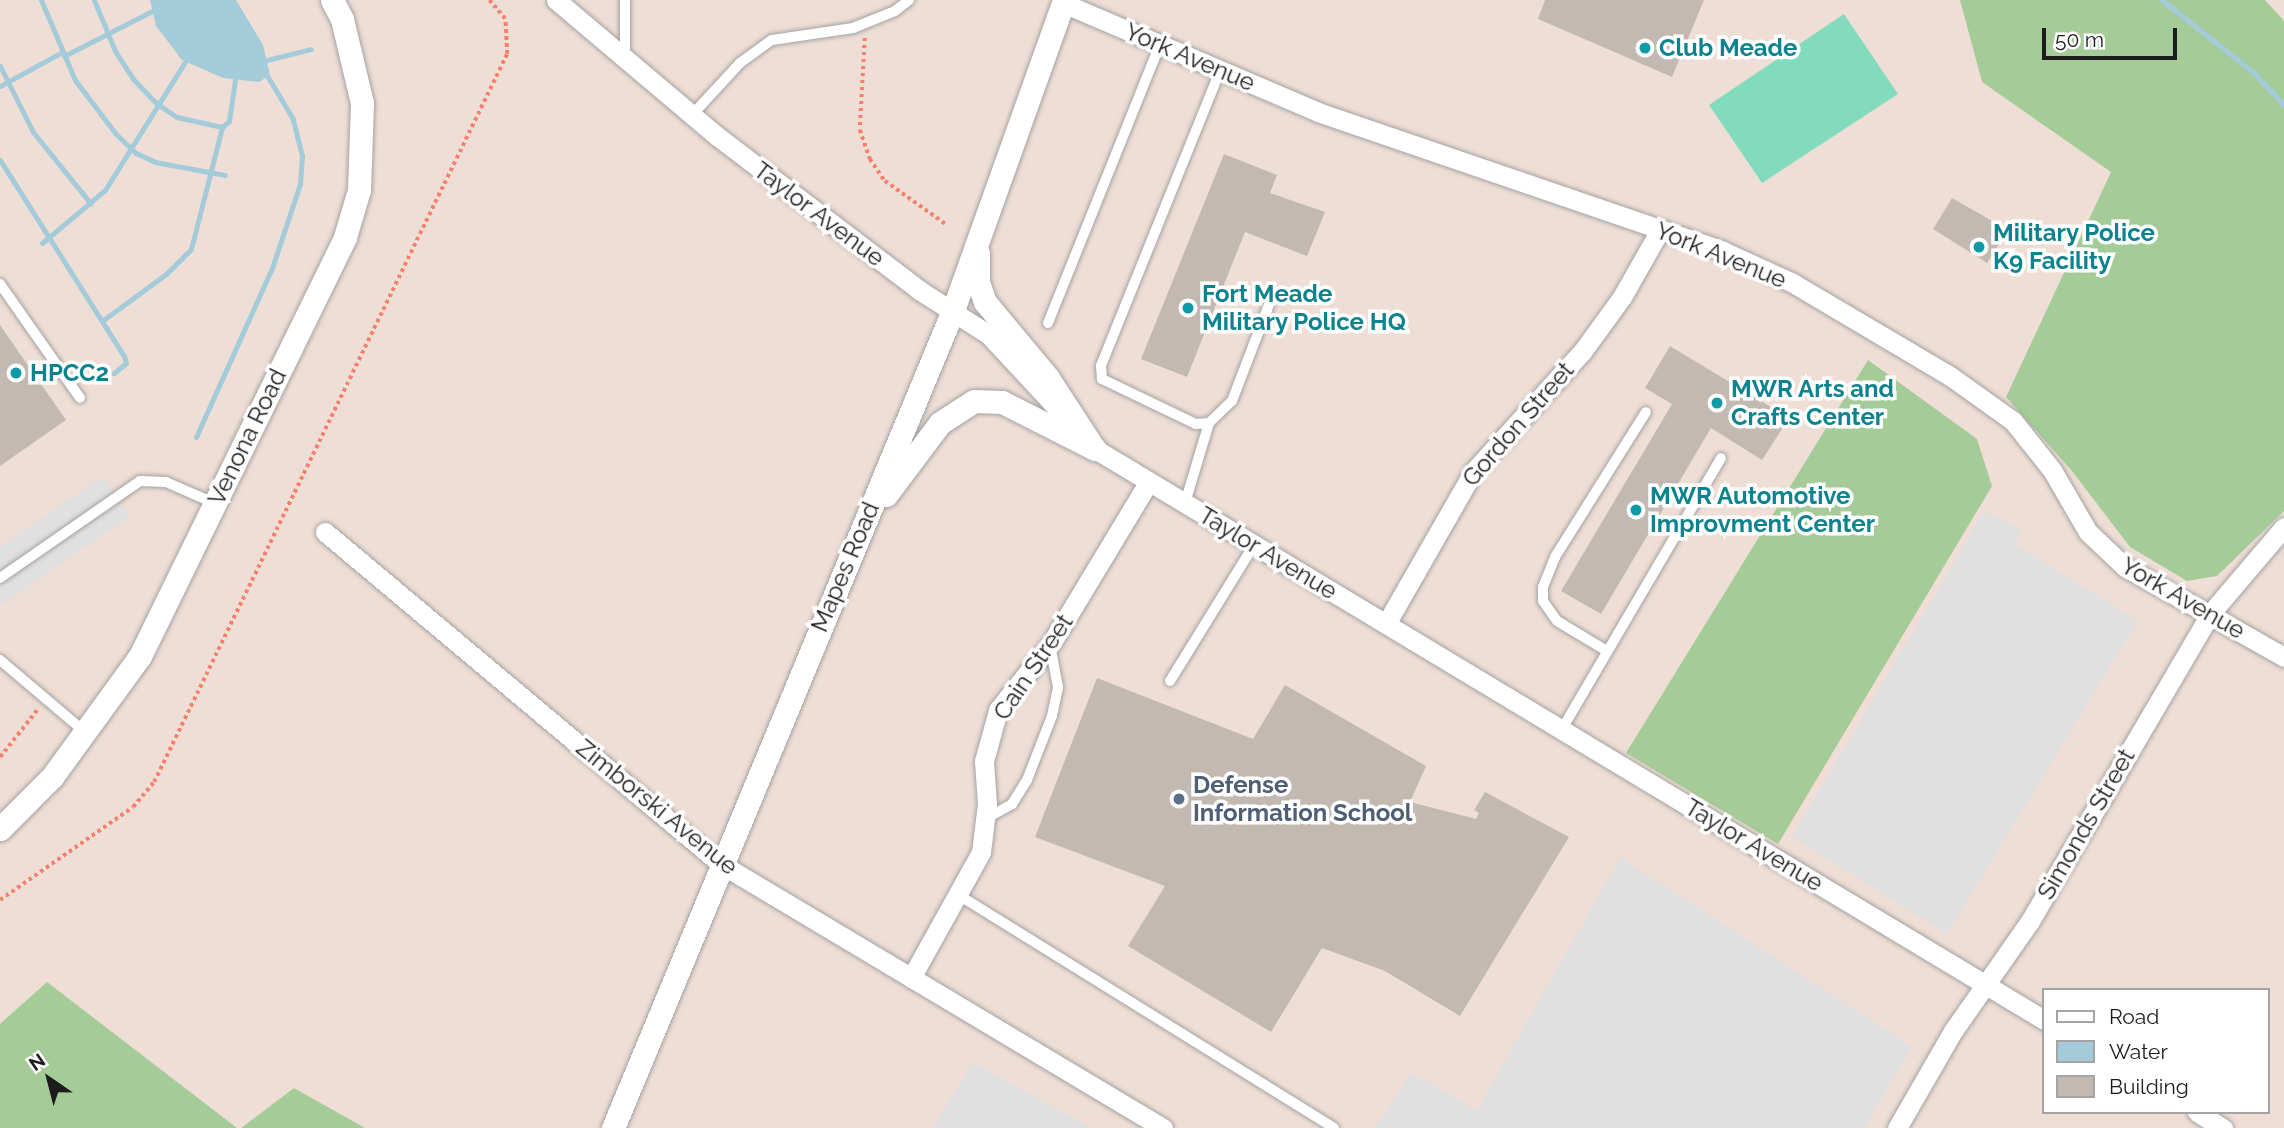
<!DOCTYPE html>
<style>
body{margin:0}
#map{position:relative;width:2284px;height:1128px;overflow:hidden;background:#edeae2;font-family:Raleway,sans-serif}
div>[style]{position:absolute}
.military>*{inset:0;background:#efded5}
.forest>*{inset:0;background:#a5cc98}
.pitch>*{inset:0;background:#82dbbd}
.parking>*{inset:0;background:#e0e0e0}
.water>*{inset:0;background:#a4cbda}
.stream>*{height:5px;margin:-2.5px;padding:0 2.5px;transform-origin:2.5px;border-radius:2.5px;background:#a4cbda}
.building>*{inset:0;background:#c2bab2}
.path>*{height:3.5px;margin-top:-1.75px;transform-origin:0;background:repeating-linear-gradient(90deg,#f5806b 0 3.5px,transparent 0 7px)}
.roads{filter:drop-shadow(0 0 2px #a3a3a3) drop-shadow(0 0 2px #a3a3a3)}
.service>*{height:10px;margin:-5px;padding:0 5px;transform-origin:5px;border-radius:5px;background:#fff}
.minor>*{height:19px;margin:-9.5px;padding:0 9.5px;transform-origin:9.5px;border-radius:9.5px;background:#fff}
.tertiary>*{height:23px;margin:-11.5px;padding:0 11.5px;transform-origin:11.5px;border-radius:11.5px;background:#fff}
.dots>*{width:19px;height:19px;translate:-50% -50%;box-sizing:border-box;border:4px solid #fff;border-radius:50%}
span{translate:-50% -50%;white-space:nowrap;text-align:center;line-height:1.15;-webkit-text-stroke:7px #fff;paint-order:stroke}
.culture-label{font-size:24px;color:#0d838f;font-weight:700}
.left{translate:0 -50%;text-align:left}
.street-label{font-size:24px;color:#1c1c1c}
.service-label{font-size:24px;color:#4e5e75;font-weight:700}
.legend{position:absolute;left:2042px;top:988px;width:228px;height:126px;box-sizing:border-box;background:#fff;border:2px solid #a4a4a4;margin:0;padding:9px 12px;list-style:none;font-size:21px;color:#1c1c1c}
.legend li{display:flex;align-items:center;gap:14px;height:35px}
.legend b{width:35px;border:2px solid #a4a4a4}
.north{position:absolute;left:14px;top:1044px;width:70px;height:70px;-webkit-text-stroke:5px #fff;paint-order:stroke;rotate:325deg;font-size:19px;font-weight:700;line-height:28px;text-align:center;color:#1c1c1c}
.north::after{content:'';display:block;margin:auto;width:24px;height:32px;background:#1c1c1c;clip-path:polygon(50% 0,100% 100%,50% 72%,0 100%)}
.scale{position:absolute;left:2042px;top:28px;width:135px;height:32px;box-sizing:border-box;border:4px solid #1c1c1c;border-top:0;padding-left:9px;font-size:21px;line-height:24px;white-space:nowrap;color:#1c1c1c;-webkit-text-stroke:5px #fff;paint-order:stroke}
</style>
<div id="map">
<div class="military">
<div style="clip-path:polygon(evenodd,0 0,2284px 0,2284px 1128px,0 1128px,0 0,2044px 990px,2268px 990px,2268px 1112px,2044px 1112px,2044px 990px)"></div>
</div>
<div class="forest">
<div style="clip-path:polygon(1960px 0,2265px 0,2284px 21px,2284px 511px,2217px 576px,2187px 581px,2130px 547px,2072px 471px,2006px 397px,2111px 172px,1982px 82px)"></div>
<div style="clip-path:polygon(1868px 360px,1977px 439px,1992px 486px,1778px 844px,1626px 753px)"></div>
<div style="clip-path:polygon(47px 982px,237px 1128px,0 1128px,0 1024px)"></div>
<div style="clip-path:polygon(294px 1088px,365px 1128px,241px 1128px)"></div>
</div>
<div class="pitch">
<div style="clip-path:polygon(1844px 14px,1898px 94px,1762px 183px,1709px 105px)"></div>
</div>
<div class="parking">
<div style="clip-path:polygon(102px 476px,130px 516px,0 606px,0 547px)"></div>
<div style="clip-path:polygon(1984px 511px,2022px 529px,2015px 544px,2138px 621px,1947px 934px,1792px 837px)"></div>
<div style="clip-path:polygon(1620px 857px,1912px 1047px,1864px 1128px,1375px 1128px,1411px 1073px,1477px 1110px)"></div>
<div style="clip-path:polygon(973px 1063px,1092px 1128px,932px 1128px)"></div>
</div>
<div class="water">
<div style="clip-path:polygon(150px 0,236px 0,263px 45px,270px 75px,259px 82px,223px 78px,182px 60px,156px 26px)"></div>
</div>
<div class="stream">
<div style="left:41px;top:0;width:87px;rotate:67deg"></div>
<div style="left:75px;top:80px;width:68px;rotate:52.8deg"></div>
<div style="left:116px;top:134px;width:28px;rotate:44deg"></div>
<div style="left:136px;top:153px;width:21px;rotate:25deg"></div>
<div style="left:155px;top:162px;width:71px;rotate:10.5deg"></div>
<div style="left:94px;top:0;width:55px;rotate:67.6deg"></div>
<div style="left:115px;top:51px;width:33px;rotate:57deg"></div>
<div style="left:133px;top:79px;width:33px;rotate:46deg"></div>
<div style="left:156px;top:103px;width:25px;rotate:34deg"></div>
<div style="left:177px;top:117px;width:46px;rotate:12.5deg"></div>
<div style="left:222px;top:127px;width:9px;rotate:-41deg"></div>
<div style="left:229px;top:121px;width:41px;rotate:-81.7deg"></div>
<div style="left:2162px;top:0;width:116px;rotate:38.4deg"></div>
<div style="left:2253px;top:72px;width:45px;rotate:46.8deg"></div>
<div style="left:64px;top:56px;width:99px;rotate:-27.1deg"></div>
<div style="left:267px;top:60px;width:45px;rotate:-14deg"></div>
<div style="left:0;top:66px;width:74px;rotate:63.4deg"></div>
<div style="left:33px;top:132px;width:92px;rotate:51.1deg"></div>
<div style="left:0;top:86px;width:71px;rotate:-28.7deg"></div>
<div style="left:0;top:160px;width:232px;rotate:57.7deg"></div>
<div style="left:124px;top:356px;width:7px;rotate:74deg"></div>
<div style="left:126px;top:363px;width:16px;rotate:140deg"></div>
<div style="left:42px;top:243px;width:82px;rotate:-40.1deg"></div>
<div style="left:105px;top:190px;width:151px;rotate:-58deg"></div>
<div style="left:102px;top:321px;width:79px;rotate:-36.3deg"></div>
<div style="left:166px;top:274px;width:35px;rotate:-45deg"></div>
<div style="left:191px;top:249px;width:126px;rotate:-75.7deg"></div>
<div style="left:196px;top:437px;width:185px;rotate:-65.8deg"></div>
<div style="left:272px;top:268px;width:89px;rotate:-71.6deg"></div>
<div style="left:300px;top:184px;width:28px;rotate:-86deg"></div>
<div style="left:302px;top:156px;width:38px;rotate:-104deg"></div>
<div style="left:293px;top:119px;width:49px;rotate:-120.8deg"></div>
</div>
<div class="building">
<div style="clip-path:polygon(1545px 0,1704px 0,1672px 77px,1538px 19px)"></div>
<div style="clip-path:polygon(1224px 154px,1277px 175px,1270px 193px,1325px 212px,1307px 256px,1245px 232px,1187px 377px,1141px 359px)"></div>
<div style="clip-path:polygon(1952px 198px,2008px 230px,1987px 263px,1933px 229px)"></div>
<div style="clip-path:polygon(0 325px,66px 420px,0 466px)"></div>
<div style="clip-path:polygon(1670px 346px,1789px 418px,1762px 460px,1711px 428px,1601px 614px,1561px 591px,1672px 404px,1645px 388px)"></div>
<div style="clip-path:polygon(1097px 678px,1253px 739px,1285px 685px,1426px 766px,1410px 802px,1476px 819px,1479px 813px,1474px 810px,1485px 792px,1569px 837px,1460px 1016px,1385px 971px,1322px 948px,1271px 1032px,1128px 946px,1165px 886px,1035px 837px)"></div>
</div>
<div class="path">
<div style="left:865px;top:38px;width:92px;rotate:93.1deg"></div>
<div style="left:860px;top:130px;width:31px;rotate:71deg"></div>
<div style="left:870px;top:159px;width:27px;rotate:56deg"></div>
<div style="left:885px;top:181px;width:76px;rotate:35.4deg"></div>
<div style="left:0;top:757px;width:61px;rotate:-51.6deg"></div>
<div style="left:0;top:900px;width:162px;rotate:-35deg"></div>
<div style="left:133px;top:807px;width:33px;rotate:-50deg"></div>
<div style="left:154px;top:782px;width:809px;rotate:-64.13deg"></div>
<div style="left:507px;top:54px;width:35px;rotate:-93deg"></div>
<div style="left:505px;top:19px;width:25px;rotate:-130deg"></div>
</div>
<div class="roads">
<div class="service">
<div style="left:625px;top:58px;width:58px;rotate:-90deg"></div>
<div style="left:1220px;top:71px;width:318px;rotate:112deg"></div>
<div style="left:1101px;top:366px;width:13px;rotate:86deg"></div>
<div style="left:1102px;top:379px;width:104px;rotate:25.6deg"></div>
<div style="left:1196px;top:424px;width:13px;rotate:-4deg"></div>
<div style="left:1209px;top:423px;width:32px;rotate:-44deg"></div>
<div style="left:1232px;top:401px;width:115px;rotate:-69deg"></div>
<div style="left:692px;top:115px;width:71px;rotate:-47.3deg"></div>
<div style="left:740px;top:63px;width:39px;rotate:-36deg"></div>
<div style="left:772px;top:40px;width:82px;rotate:-8.4deg"></div>
<div style="left:853px;top:28px;width:45px;rotate:-22deg"></div>
<div style="left:895px;top:11px;width:18px;rotate:-38deg"></div>
<div style="left:0;top:284px;width:139px;rotate:54.9deg"></div>
<div style="left:1048px;top:323px;width:300px;rotate:-68.1deg"></div>
<div style="left:1185px;top:503px;width:84px;rotate:-73.3deg"></div>
<div style="left:0;top:578px;width:170px;rotate:-34.7deg"></div>
<div style="left:140px;top:481px;width:26px;rotate:2deg"></div>
<div style="left:166px;top:482px;width:52px;rotate:23.6deg"></div>
<div style="left:1607px;top:651px;width:58px;rotate:-149deg"></div>
<div style="left:1557px;top:621px;width:24px;rotate:-125deg"></div>
<div style="left:1543px;top:601px;width:14px;rotate:-90deg"></div>
<div style="left:1543px;top:587px;width:32px;rotate:-68deg"></div>
<div style="left:1555px;top:557px;width:171px;rotate:-57.9deg"></div>
<div style="left:0;top:660px;width:111px;rotate:40.3deg"></div>
<div style="left:1170px;top:681px;width:160px;rotate:-58.3deg"></div>
<div style="left:1562px;top:729px;width:314px;rotate:-59.6deg"></div>
<div style="left:987px;top:818px;width:29px;rotate:-29deg"></div>
<div style="left:1012px;top:804px;width:28px;rotate:-58deg"></div>
<div style="left:1027px;top:780px;width:69px;rotate:-68.7deg"></div>
<div style="left:1052px;top:716px;width:30px;rotate:-78deg"></div>
<div style="left:1058px;top:687px;width:43px;rotate:-100.8deg"></div>
<div style="left:960px;top:896px;width:440px;rotate:31.8deg"></div>
</div>
<div class="minor">
<div style="left:556px;top:0;width:211px;rotate:40.2deg"></div>
<div style="left:717px;top:136px;width:254px;rotate:37.3deg"></div>
<div style="left:919px;top:290px;width:83px;rotate:32.7deg"></div>
<div style="left:989px;top:335px;width:156px;rotate:47.1deg"></div>
<div style="left:1095px;top:449px;width:1108px;rotate:31.03deg"></div>
<div style="left:1063px;top:3px;width:277px;rotate:23.1deg"></div>
<div style="left:1318px;top:112px;width:428px;rotate:18.9deg"></div>
<div style="left:1723px;top:251px;width:75px;rotate:24.5deg"></div>
<div style="left:1791px;top:282px;width:185px;rotate:30.6deg"></div>
<div style="left:1950px;top:376px;width:77px;rotate:35.5deg"></div>
<div style="left:2013px;top:421px;width:63px;rotate:51.5deg"></div>
<div style="left:2052px;top:470px;width:72px;rotate:59.9deg"></div>
<div style="left:2088px;top:532px;width:51px;rotate:43.4deg"></div>
<div style="left:2125px;top:567px;width:183px;rotate:29.5deg"></div>
<div style="left:325px;top:532px;width:517px;rotate:39.98deg"></div>
<div style="left:721px;top:864px;width:515px;rotate:30.85deg"></div>
<div style="left:1386px;top:624px;width:175px;rotate:-60.2deg"></div>
<div style="left:1473px;top:472px;width:162px;rotate:-47.8deg"></div>
<div style="left:1582px;top:352px;width:68px;rotate:-54deg"></div>
<div style="left:1622px;top:297px;width:77px;rotate:-60.4deg"></div>
<div style="left:911px;top:978px;width:144px;rotate:-60.9deg"></div>
<div style="left:981px;top:852px;width:48px;rotate:-82.9deg"></div>
<div style="left:987px;top:804px;width:43px;rotate:-94deg"></div>
<div style="left:984px;top:761px;width:53px;rotate:-74.6deg"></div>
<div style="left:998px;top:710px;width:87px;rotate:-51.5deg"></div>
<div style="left:1052px;top:642px;width:186px;rotate:-58.9deg"></div>
<div style="left:2197px;top:1112px;width:31px;rotate:32deg"></div>
<div style="left:1897px;top:1128px;width:112px;rotate:-60deg"></div>
<div style="left:1953px;top:1031px;width:134px;rotate:-55deg"></div>
<div style="left:2030px;top:921px;width:356px;rotate:-59.6deg"></div>
<div style="left:2210px;top:614px;width:114px;rotate:-49.6deg"></div>
</div>
<div class="tertiary">
<div style="left:978px;top:253px;width:29px;rotate:90deg"></div>
<div style="left:978px;top:282px;width:21px;rotate:71deg"></div>
<div style="left:985px;top:302px;width:99px;rotate:50.3deg"></div>
<div style="left:1048px;top:378px;width:82px;rotate:56.9deg"></div>
<div style="left:886px;top:495px;width:90px;rotate:-53.1deg"></div>
<div style="left:940px;top:423px;width:40px;rotate:-32.9deg"></div>
<div style="left:974px;top:401px;width:28px;rotate:2deg"></div>
<div style="left:1002px;top:402px;width:104px;rotate:26.8deg"></div>
<div style="left:0;top:829px;width:74px;rotate:-45deg"></div>
<div style="left:52px;top:777px;width:150px;rotate:-54deg"></div>
<div style="left:140px;top:656px;width:466px;rotate:-63.9deg"></div>
<div style="left:345px;top:237px;width:49px;rotate:-73.4deg"></div>
<div style="left:359px;top:190px;width:87px;rotate:-88deg"></div>
<div style="left:362px;top:103px;width:86px;rotate:-103.4deg"></div>
<div style="left:342px;top:19px;width:21px;rotate:-118deg"></div>
<div style="left:613px;top:1128px;width:883px;rotate:-67.42deg"></div>
<div style="left:952px;top:313px;width:332px;rotate:-70.3deg"></div>
</div>
</div>
<div class="dots">
<div style="left:1645px;top:48px;background:#0f9aa8"></div>
<div style="left:1979px;top:247px;background:#0f9aa8"></div>
<div style="left:1188px;top:308px;background:#0f9aa8"></div>
<div style="left:16px;top:373px;background:#0f9aa8"></div>
<div style="left:1717px;top:403px;background:#0f9aa8"></div>
<div style="left:1636px;top:510px;background:#0f9aa8"></div>
<div style="left:1179px;top:799px;background:#5c6f8a"></div>
</div>
<div class="culture-label">
<span class="left" style="left:1659px;top:48px">Club Meade</span>
<span class="left" style="left:1993px;top:247px">Military Police<br>K9 Facility</span>
<span class="left" style="left:1202px;top:308px">Fort Meade<br>Military Police HQ</span>
<span class="left" style="left:30px;top:373px">HPCC2</span>
<span class="left" style="left:1731px;top:403px">MWR Arts and<br>Crafts Center</span>
<span class="left" style="left:1650px;top:510px">MWR Automotive<br>Improvment Center</span>
</div>
<div class="street-label">
<span style="left:1190px;top:57px;rotate:23deg">York Avenue</span>
<span style="left:819px;top:214px;rotate:37deg">Taylor Avenue</span>
<span style="left:1721px;top:255px;rotate:22deg">York Avenue</span>
<span style="left:1518px;top:424px;rotate:-49deg">Gordon Street</span>
<span style="left:247px;top:437px;rotate:-64deg">Venona Road</span>
<span style="left:1268px;top:553px;rotate:31deg">Taylor Avenue</span>
<span style="left:845px;top:567px;rotate:-67deg">Mapes Road</span>
<span style="left:2183px;top:598px;rotate:30deg">York Avenue</span>
<span style="left:1033px;top:667px;rotate:-56deg">Cain Street</span>
<span style="left:657px;top:807px;rotate:39deg">Zimborski Avenue</span>
<span style="left:2086px;top:824px;rotate:-60deg">Simonds Street</span>
<span style="left:1754px;top:845px;rotate:31deg">Taylor Avenue</span>
</div>
<div class="service-label">
<span class="left" style="left:1193px;top:799px">Defense<br>Information School</span>
</div>
<ul class="legend">
<li><b style="height:9px;background:#fff"></b>Road</li>
<li><b style="height:19px;background:#a4cbda"></b>Water</li>
<li><b style="height:19px;background:#c2bab2"></b>Building</li>
</ul>
<div class="north">N</div>
<div class="scale">50 m</div>
</div>
